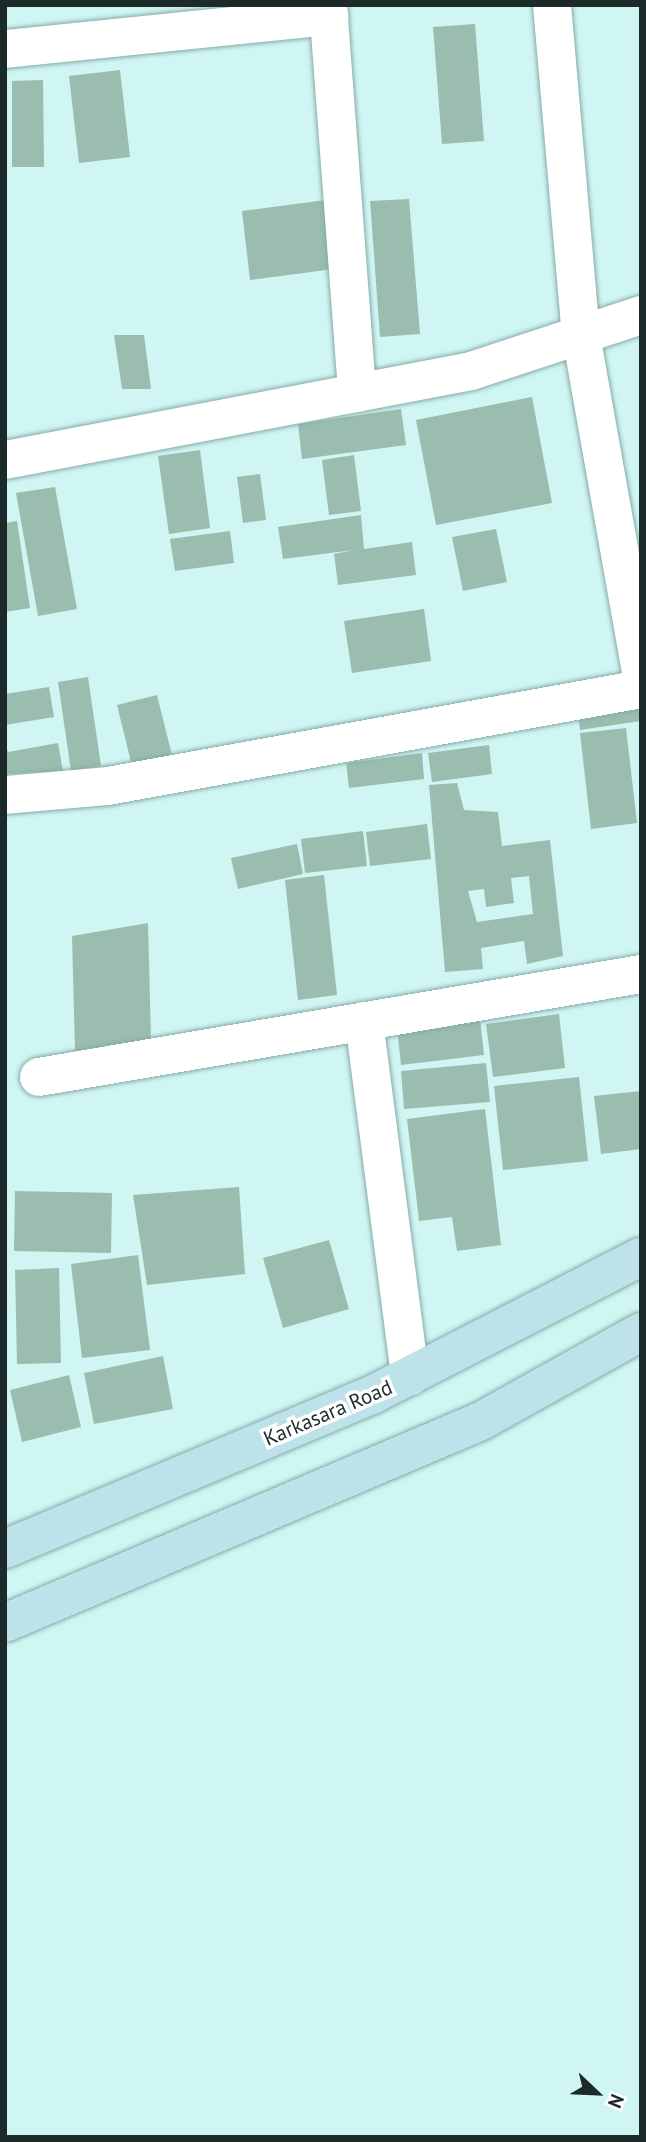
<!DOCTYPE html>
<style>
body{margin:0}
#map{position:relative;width:646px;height:2142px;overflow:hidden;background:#cff6f3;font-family:"PT Sans",sans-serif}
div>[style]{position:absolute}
.building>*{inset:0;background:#9bbdaf}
.roads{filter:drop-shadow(0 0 2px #86aba8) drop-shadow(0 0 2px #86aba8)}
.minor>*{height:38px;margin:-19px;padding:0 19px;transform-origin:19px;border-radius:19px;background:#fff}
.secondary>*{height:38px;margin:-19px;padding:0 19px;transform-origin:19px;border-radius:19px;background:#bde2e9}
span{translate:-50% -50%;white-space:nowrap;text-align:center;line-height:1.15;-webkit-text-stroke:7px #fff;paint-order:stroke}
.street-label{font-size:21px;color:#1c2b2a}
.frame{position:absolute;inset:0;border:7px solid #1c2b2a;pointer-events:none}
.north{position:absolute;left:562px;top:2058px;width:70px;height:70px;-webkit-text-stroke:5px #fff;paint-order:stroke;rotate:113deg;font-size:19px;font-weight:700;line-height:28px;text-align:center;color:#1c2b2a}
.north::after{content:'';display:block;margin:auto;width:24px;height:32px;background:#1c2b2a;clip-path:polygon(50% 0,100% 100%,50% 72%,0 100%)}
</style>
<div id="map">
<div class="building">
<div style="clip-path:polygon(475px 24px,484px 141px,442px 144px,433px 27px)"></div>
<div style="clip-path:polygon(120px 70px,130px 157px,79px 163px,69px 76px)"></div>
<div style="clip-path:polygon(43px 80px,44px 167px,12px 167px,12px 81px)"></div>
<div style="clip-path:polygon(409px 199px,420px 334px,380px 337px,370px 201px)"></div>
<div style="clip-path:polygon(326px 200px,334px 269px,250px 280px,242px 211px)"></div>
<div style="clip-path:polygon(114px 335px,144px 335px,151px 389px,122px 389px)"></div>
<div style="clip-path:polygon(532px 397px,552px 503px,436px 525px,416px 420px)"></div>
<div style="clip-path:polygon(401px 409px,406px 445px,302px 459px,298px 424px)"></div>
<div style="clip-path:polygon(200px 450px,210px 528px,169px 534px,158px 456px)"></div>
<div style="clip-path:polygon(354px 455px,361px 511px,329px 515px,322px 460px)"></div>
<div style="clip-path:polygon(260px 474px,266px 520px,243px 523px,237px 477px)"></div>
<div style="clip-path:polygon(55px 487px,77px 609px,38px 616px,16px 493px)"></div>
<div style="clip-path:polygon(361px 515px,364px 549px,412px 542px,416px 575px,338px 585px,334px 554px,354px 550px,283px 559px,278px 527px)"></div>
<div style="clip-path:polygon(17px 521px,30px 608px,5px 612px,5px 523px)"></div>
<div style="clip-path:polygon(496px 529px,507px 582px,463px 591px,452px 537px)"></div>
<div style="clip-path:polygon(230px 531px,234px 563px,175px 571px,170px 539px)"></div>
<div style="clip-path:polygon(424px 609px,431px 661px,352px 673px,344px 621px)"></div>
<div style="clip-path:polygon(88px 677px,101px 766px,71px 771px,58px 682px)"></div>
<div style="clip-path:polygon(49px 687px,54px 717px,5px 725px,5px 694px)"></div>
<div style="clip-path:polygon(157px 695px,172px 755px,132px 766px,117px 705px)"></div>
<div style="clip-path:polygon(641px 697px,641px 721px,580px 730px,577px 705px)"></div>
<div style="clip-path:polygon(626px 728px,637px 823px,591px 829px,580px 733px)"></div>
<div style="clip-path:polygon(58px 743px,63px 771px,5px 774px,5px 744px,8px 752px)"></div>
<div style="clip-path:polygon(489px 745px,492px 774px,432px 782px,428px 753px)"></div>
<div style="clip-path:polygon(422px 753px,424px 779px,349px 788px,346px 763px)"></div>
<div style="clip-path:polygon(evenodd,457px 783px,464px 810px,498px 812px,502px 846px,550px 840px,563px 956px,527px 964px,524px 941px,481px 948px,483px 969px,445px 972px,429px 785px,457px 783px,529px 876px,533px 914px,477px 922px,468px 891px,484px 889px,486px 907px,514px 903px,511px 878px,529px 876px)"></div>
<div style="clip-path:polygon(427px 824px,431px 859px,370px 866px,366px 832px)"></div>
<div style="clip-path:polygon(363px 831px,367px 866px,305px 873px,301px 839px)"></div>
<div style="clip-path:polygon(297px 844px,303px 874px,238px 889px,231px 858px)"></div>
<div style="clip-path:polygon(324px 875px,337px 995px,298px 1000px,285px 880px)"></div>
<div style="clip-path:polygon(148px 923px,151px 1039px,75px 1051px,72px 936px)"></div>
<div style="clip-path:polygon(559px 1014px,565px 1068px,493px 1077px,486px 1024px)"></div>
<div style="clip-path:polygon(480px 1018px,484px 1055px,401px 1065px,397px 1028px)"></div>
<div style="clip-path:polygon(486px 1063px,490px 1102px,404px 1109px,401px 1071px)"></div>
<div style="clip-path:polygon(579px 1077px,588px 1161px,503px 1170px,494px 1086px)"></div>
<div style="clip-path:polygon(641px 1091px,641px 1149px,601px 1154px,594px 1096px)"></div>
<div style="clip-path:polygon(485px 1109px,501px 1245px,457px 1251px,452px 1217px,419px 1221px,407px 1119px)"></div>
<div style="clip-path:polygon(239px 1187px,245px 1274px,147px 1285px,133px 1195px)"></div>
<div style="clip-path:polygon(15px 1191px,112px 1193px,111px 1253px,14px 1251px)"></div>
<div style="clip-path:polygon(329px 1240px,349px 1309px,283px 1328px,263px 1258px)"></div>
<div style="clip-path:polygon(138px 1255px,150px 1350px,82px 1358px,71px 1264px)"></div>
<div style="clip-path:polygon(59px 1268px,61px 1363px,17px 1364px,15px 1270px)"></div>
<div style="clip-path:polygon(163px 1356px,173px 1409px,94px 1424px,84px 1373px)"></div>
<div style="clip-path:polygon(69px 1375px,81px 1427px,22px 1442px,10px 1390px)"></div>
</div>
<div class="roads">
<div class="minor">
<div style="left:328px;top:5px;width:389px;rotate:85.7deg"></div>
<div style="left:552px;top:5px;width:331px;rotate:85deg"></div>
<div style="left:581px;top:335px;width:343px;rotate:79.9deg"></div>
<div style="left:5px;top:49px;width:326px;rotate:-5.8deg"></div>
<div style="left:5px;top:460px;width:474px;rotate:-10.8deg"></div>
<div style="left:471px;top:371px;width:179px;rotate:-18.2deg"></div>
<div style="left:5px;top:795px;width:103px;rotate:-5deg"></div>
<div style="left:108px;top:786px;width:542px;rotate:-10.31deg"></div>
<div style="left:364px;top:1021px;width:358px;rotate:82.6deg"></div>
<div style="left:39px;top:1077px;width:611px;rotate:-9.71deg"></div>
</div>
<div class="secondary">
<div style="left:5px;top:1549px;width:398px;rotate:-22.8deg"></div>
<div style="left:372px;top:1395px;width:302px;rotate:-27.2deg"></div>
<div style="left:5px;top:1623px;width:517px;rotate:-22.99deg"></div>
<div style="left:481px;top:1421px;width:183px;rotate:-29.1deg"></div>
</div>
</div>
<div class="street-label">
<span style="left:328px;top:1413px;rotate:-23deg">Karkasara Road</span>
</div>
<div class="frame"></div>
<div class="north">N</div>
</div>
